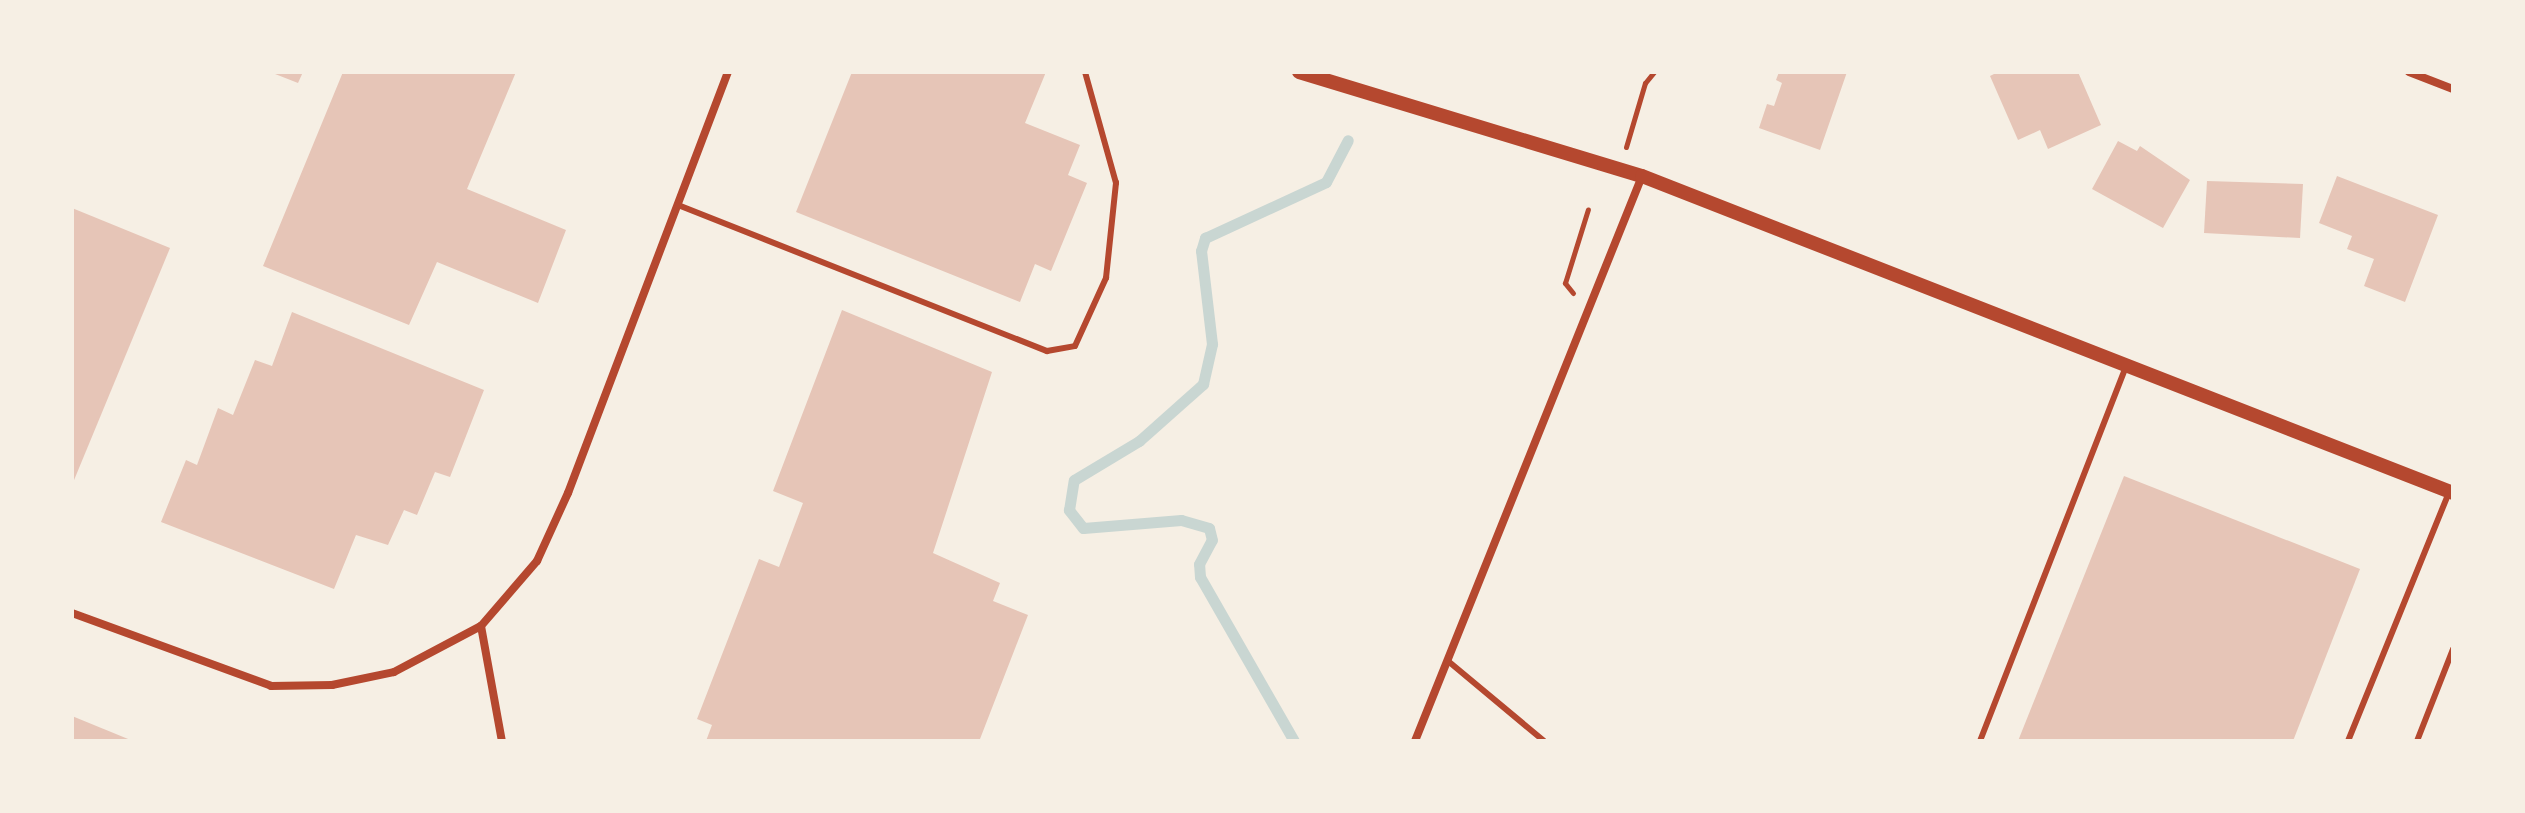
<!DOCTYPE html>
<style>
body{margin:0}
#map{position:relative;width:2525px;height:813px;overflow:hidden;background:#f6efe4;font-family:"Golos Text",sans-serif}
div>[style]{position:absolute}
.stream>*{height:11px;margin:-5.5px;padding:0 5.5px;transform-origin:5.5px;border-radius:5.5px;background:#c9d6d2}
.building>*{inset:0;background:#e6c5b7}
.path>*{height:5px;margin:-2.5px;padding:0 2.5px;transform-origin:2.5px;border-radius:2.5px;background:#b5482f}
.service>*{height:6px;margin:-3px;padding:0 3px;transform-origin:3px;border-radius:3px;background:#b5482f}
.minor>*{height:8px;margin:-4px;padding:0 4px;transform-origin:4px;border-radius:4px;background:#b5482f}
.tertiary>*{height:14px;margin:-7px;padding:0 7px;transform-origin:7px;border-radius:7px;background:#b5482f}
span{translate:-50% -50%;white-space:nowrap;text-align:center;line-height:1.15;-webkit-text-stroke:8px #f6efe4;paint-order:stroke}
.frame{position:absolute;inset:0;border:74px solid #f6efe4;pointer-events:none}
</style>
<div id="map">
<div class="stream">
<div style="left:1294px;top:741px;width:189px;rotate:-119.8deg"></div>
<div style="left:1200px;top:577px;width:13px;rotate:-94deg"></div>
<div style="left:1199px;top:564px;width:27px;rotate:-62deg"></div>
<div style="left:1212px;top:540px;width:12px;rotate:-104deg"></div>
<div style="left:1209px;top:528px;width:29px;rotate:-164deg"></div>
<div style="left:1181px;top:520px;width:98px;rotate:175.3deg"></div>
<div style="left:1083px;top:528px;width:23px;rotate:-128deg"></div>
<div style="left:1069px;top:510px;width:30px;rotate:-81deg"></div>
<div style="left:1074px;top:480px;width:76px;rotate:-31deg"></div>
<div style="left:1139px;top:441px;width:86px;rotate:-41.7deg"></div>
<div style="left:1203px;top:384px;width:41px;rotate:-77.3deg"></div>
<div style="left:1212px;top:344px;width:94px;rotate:-96.7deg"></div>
<div style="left:1201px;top:251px;width:14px;rotate:-73deg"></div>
<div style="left:1205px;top:238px;width:133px;rotate:-24.8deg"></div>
<div style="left:1326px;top:182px;width:47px;rotate:-62.4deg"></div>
</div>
<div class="building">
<div style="clip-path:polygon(270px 72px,303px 72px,298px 83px)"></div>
<div style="clip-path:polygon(343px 72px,516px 72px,467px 189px,566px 230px,538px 303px,437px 262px,409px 325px,263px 266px)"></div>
<div style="clip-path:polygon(852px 72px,1046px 72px,1025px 123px,1080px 145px,1068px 175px,1087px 183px,1051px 271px,1035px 264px,1020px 302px,796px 212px)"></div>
<div style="clip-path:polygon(1779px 72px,1847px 72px,1820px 150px,1759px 128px,1767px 104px,1774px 106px,1782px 83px,1776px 80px)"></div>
<div style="clip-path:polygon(1998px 72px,2078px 72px,2101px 125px,2048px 149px,2040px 130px,2018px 140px,1990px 76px)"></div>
<div style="clip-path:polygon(2118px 141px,2137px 151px,2140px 146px,2190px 180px,2163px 228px,2092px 189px)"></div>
<div style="clip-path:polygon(2337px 176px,2438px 215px,2405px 302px,2364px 286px,2374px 259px,2347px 249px,2352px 236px,2319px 223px)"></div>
<div style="clip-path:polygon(2207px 181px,2303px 184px,2300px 238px,2204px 233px)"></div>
<div style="clip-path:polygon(72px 208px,170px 248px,72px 485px)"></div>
<div style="clip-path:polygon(842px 310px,992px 372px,933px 553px,1000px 583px,993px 601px,1028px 615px,980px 739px,985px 741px,706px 741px,712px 725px,697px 719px,759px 559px,779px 567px,803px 503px,773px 491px)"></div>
<div style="clip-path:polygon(292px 312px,484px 390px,450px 477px,435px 472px,417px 515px,404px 510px,388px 545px,356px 535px,334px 589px,161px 522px,186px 460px,197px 465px,218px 408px,233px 415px,255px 360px,272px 366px)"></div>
<div style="clip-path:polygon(2124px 476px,2360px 569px,2293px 741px,2018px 741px)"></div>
<div style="clip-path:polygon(72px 716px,133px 741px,72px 741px)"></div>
</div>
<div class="path">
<div style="left:1626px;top:147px;width:67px;rotate:-73.5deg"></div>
<div style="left:1645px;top:83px;width:14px;rotate:-51deg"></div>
<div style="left:1573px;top:293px;width:13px;rotate:-129deg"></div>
<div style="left:1565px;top:283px;width:77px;rotate:-72.7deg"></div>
</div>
<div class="service">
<div style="left:678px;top:205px;width:397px;rotate:21.6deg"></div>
<div style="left:1047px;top:351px;width:28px;rotate:-10deg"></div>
<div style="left:1075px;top:346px;width:75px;rotate:-65.5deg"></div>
<div style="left:1106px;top:278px;width:96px;rotate:-84deg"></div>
<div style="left:1116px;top:183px;width:115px;rotate:-105.6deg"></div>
<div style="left:1448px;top:661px;width:125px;rotate:39.8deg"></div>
<div style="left:1980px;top:741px;width:402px;rotate:-68.7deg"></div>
<div style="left:2348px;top:741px;width:269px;rotate:-67.9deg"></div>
<div style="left:2417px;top:741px;width:99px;rotate:-68.6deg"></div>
</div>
<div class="minor">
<div style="left:2409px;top:72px;width:47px;rotate:21.1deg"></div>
<div style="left:72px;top:613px;width:212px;rotate:20.1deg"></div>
<div style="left:271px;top:686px;width:61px;rotate:-0.9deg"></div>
<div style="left:332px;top:685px;width:63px;rotate:-11.8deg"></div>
<div style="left:394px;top:672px;width:98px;rotate:-27.9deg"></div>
<div style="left:481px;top:626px;width:86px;rotate:-49.3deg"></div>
<div style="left:537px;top:561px;width:75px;rotate:-65.5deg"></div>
<div style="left:568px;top:493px;width:450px;rotate:-69.2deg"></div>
<div style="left:481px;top:626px;width:117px;rotate:79.7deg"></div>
<div style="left:1415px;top:741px;width:609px;rotate:-68.11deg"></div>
</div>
<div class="tertiary">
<div style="left:1299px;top:72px;width:358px;rotate:16.9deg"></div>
<div style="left:1642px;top:176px;width:871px;rotate:21.35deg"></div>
</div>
<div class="frame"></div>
</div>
